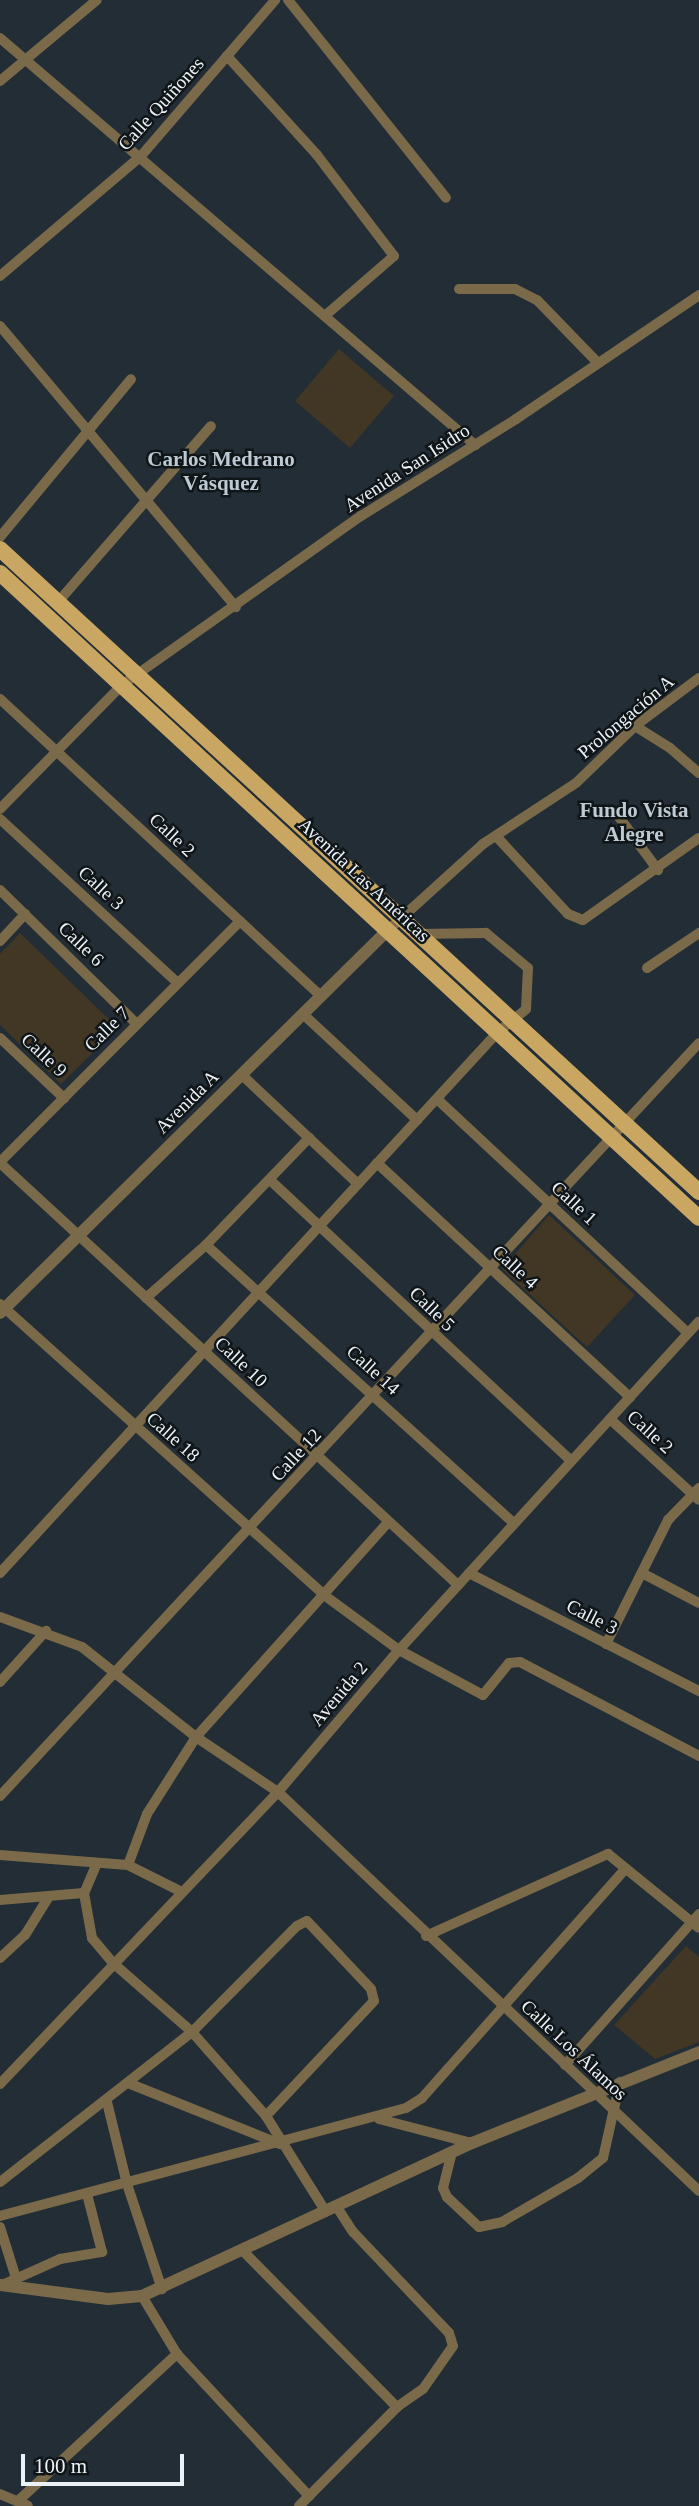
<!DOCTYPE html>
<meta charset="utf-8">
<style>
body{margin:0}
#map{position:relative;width:699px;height:2506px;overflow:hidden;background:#232d35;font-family:"Times New Roman",serif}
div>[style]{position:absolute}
.green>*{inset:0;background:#413724}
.minor>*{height:10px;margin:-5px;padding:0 5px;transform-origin:5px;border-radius:5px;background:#7a6a4a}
.tertiary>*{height:12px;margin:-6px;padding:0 6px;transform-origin:6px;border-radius:6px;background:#7a6a4a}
.primary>*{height:16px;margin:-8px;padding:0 8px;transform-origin:8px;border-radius:8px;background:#c9a763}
span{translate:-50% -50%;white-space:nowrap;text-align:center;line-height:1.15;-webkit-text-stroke:5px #101518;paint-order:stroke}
.street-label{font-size:19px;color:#ebf2f7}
.neighbourhood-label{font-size:21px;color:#bdcad3;font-weight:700}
.scale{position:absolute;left:21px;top:2454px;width:163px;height:32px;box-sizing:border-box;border:4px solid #ebf2f7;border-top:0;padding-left:9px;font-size:21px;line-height:24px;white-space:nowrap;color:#ebf2f7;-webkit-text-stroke:5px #101518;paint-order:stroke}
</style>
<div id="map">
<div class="green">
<div style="clip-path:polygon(339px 349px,394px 396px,350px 448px,295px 401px)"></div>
<div style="clip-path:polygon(20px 933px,118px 1028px,61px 1084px,0 1025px,0 954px)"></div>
<div style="clip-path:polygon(549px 1215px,635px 1295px,587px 1347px,502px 1269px)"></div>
<div style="clip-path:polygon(686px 1946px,699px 1957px,699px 2042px,655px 2059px,614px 2025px)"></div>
</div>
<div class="minor">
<div style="left:288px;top:0;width:253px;rotate:51.4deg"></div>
<div style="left:0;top:38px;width:626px;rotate:40.59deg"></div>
<div style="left:227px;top:56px;width:134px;rotate:47.7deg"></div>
<div style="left:317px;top:155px;width:127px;rotate:52.7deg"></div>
<div style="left:394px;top:256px;width:89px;rotate:139.1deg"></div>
<div style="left:0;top:81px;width:126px;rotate:-39.9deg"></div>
<div style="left:0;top:276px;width:185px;rotate:-40.4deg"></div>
<div style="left:141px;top:156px;width:206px;rotate:-49.3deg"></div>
<div style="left:459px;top:289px;width:56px"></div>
<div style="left:515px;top:289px;width:25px;rotate:27deg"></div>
<div style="left:537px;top:300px;width:88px;rotate:45.9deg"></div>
<div style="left:0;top:326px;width:367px;rotate:50deg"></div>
<div style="left:0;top:537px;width:205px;rotate:-50.3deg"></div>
<div style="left:58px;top:602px;width:233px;rotate:-49deg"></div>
<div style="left:0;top:699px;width:437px;rotate:42.8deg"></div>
<div style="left:635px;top:726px;width:41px;rotate:32.2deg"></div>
<div style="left:670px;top:748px;width:38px;rotate:41deg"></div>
<div style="left:0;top:809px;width:174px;rotate:-45.5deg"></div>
<div style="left:122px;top:685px;width:293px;rotate:-35.3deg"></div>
<div style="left:361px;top:516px;width:183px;rotate:-32deg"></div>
<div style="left:516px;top:419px;width:221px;rotate:-34.1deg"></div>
<div style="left:619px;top:817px;width:66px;rotate:53.7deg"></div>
<div style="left:0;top:819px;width:242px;rotate:42.7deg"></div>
<div style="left:496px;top:836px;width:106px;rotate:47.3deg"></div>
<div style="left:568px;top:914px;width:16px;rotate:22deg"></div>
<div style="left:583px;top:920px;width:142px;rotate:-35.3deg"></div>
<div style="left:0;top:890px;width:192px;rotate:44.4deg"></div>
<div style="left:387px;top:931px;width:130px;rotate:-42.2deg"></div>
<div style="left:483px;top:844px;width:111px;rotate:-33.3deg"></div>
<div style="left:576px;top:783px;width:82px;rotate:-44deg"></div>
<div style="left:635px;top:726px;width:80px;rotate:-36.9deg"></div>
<div style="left:0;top:941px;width:37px;rotate:-47deg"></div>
<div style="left:647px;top:968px;width:63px;rotate:-33.9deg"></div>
<div style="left:303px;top:1014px;width:156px;rotate:42.9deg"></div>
<div style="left:0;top:1038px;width:88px;rotate:43.2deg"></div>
<div style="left:242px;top:1075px;width:159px;rotate:43.2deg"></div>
<div style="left:437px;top:1099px;width:343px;rotate:43deg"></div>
<div style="left:0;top:1162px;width:340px;rotate:-45.1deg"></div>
<div style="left:0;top:1163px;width:623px;rotate:42.66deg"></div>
<div style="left:377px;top:1163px;width:345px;rotate:42.8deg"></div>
<div style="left:270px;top:1180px;width:412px;rotate:43deg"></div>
<div style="left:206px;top:1245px;width:415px;rotate:42.1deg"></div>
<div style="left:146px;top:1298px;width:80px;rotate:-41.5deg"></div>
<div style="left:206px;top:1245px;width:149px;rotate:-46.1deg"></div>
<div style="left:0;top:1304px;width:435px;rotate:41.9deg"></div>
<div style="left:324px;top:1595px;width:93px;rotate:36.3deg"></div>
<div style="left:399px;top:1650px;width:95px;rotate:28.2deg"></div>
<div style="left:483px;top:1695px;width:41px;rotate:-50.9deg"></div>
<div style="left:509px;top:1663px;width:11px;rotate:-5deg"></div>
<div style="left:520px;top:1662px;width:202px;rotate:27.7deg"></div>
<div style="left:610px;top:1419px;width:120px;rotate:42.3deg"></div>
<div style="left:0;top:1573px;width:735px;rotate:-47.37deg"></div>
<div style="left:498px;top:1032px;width:36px;rotate:-39deg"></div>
<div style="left:526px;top:1009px;width:41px;rotate:-87.2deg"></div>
<div style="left:528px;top:968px;width:55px;rotate:-140.2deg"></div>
<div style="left:486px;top:933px;width:67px;rotate:179.1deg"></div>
<div style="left:469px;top:1573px;width:259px;rotate:27.2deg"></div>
<div style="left:642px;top:1573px;width:64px;rotate:27.8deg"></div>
<div style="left:0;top:1617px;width:87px;rotate:20.1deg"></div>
<div style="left:82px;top:1647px;width:145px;rotate:38.3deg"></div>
<div style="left:196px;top:1737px;width:99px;rotate:33.9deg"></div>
<div style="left:278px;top:1792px;width:580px;rotate:43.46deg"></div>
<div style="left:606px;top:1644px;width:139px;rotate:-63.4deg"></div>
<div style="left:668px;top:1520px;width:45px;rotate:-45.9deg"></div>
<div style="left:0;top:1682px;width:69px;rotate:-48deg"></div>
<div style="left:0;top:1796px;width:1027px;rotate:-47.13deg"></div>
<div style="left:0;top:1855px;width:128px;rotate:4.5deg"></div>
<div style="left:128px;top:1865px;width:58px;rotate:26.6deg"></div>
<div style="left:97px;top:1863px;width:33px;rotate:113deg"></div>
<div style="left:84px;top:1893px;width:46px;rotate:79.9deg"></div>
<div style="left:92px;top:1938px;width:33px;rotate:50deg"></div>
<div style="left:113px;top:1963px;width:105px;rotate:41.1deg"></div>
<div style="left:192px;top:2032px;width:112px;rotate:48.6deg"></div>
<div style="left:266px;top:2116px;width:113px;rotate:58deg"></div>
<div style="left:128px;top:1865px;width:54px;rotate:-69.6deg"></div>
<div style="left:147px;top:1814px;width:91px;rotate:-57.5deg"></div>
<div style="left:196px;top:1737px;width:288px;rotate:-48.2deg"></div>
<div style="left:0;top:1900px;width:84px;rotate:-4.8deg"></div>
<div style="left:426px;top:1936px;width:200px;rotate:-24.3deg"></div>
<div style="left:608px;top:1854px;width:117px;rotate:39.1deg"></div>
<div style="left:0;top:1958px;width:34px;rotate:-43deg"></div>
<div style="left:25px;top:1935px;width:44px;rotate:-58.1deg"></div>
<div style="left:565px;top:2065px;width:202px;rotate:-48.4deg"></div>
<div style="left:128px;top:2083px;width:164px;rotate:21.9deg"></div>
<div style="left:0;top:2084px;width:403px;rotate:-46.4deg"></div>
<div style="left:278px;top:1792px;width:187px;rotate:-49.6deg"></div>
<div style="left:399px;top:1650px;width:445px;rotate:-47.6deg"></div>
<div style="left:107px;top:2102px;width:84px;rotate:76.3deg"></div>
<div style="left:127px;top:2184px;width:111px;rotate:71.6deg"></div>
<div style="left:379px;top:2119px;width:96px;rotate:14.5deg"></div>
<div style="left:452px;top:2152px;width:37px;rotate:104deg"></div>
<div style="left:443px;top:2188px;width:10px;rotate:66deg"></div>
<div style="left:447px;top:2197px;width:44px;rotate:43.2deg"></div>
<div style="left:479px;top:2227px;width:24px;rotate:-12deg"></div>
<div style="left:502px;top:2222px;width:88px;rotate:-30.1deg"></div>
<div style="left:578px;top:2178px;width:32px;rotate:-39deg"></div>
<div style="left:603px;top:2158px;width:78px;rotate:-77.4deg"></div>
<div style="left:0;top:2182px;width:244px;rotate:-38deg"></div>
<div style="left:192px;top:2032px;width:149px;rotate:-45.3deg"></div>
<div style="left:297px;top:1926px;width:11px;rotate:-27deg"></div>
<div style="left:307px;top:1921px;width:93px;rotate:46.7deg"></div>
<div style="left:371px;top:1989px;width:12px;rotate:76deg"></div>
<div style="left:374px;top:2001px;width:158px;rotate:133.2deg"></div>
<div style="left:0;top:2216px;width:420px;rotate:-14.9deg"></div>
<div style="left:406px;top:2108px;width:19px;rotate:-32deg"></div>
<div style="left:422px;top:2098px;width:307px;rotate:-48.4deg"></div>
<div style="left:0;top:2227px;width:53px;rotate:72.6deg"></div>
<div style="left:244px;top:2252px;width:218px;rotate:45.4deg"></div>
<div style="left:2px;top:2285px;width:64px;rotate:-24.1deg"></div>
<div style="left:60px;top:2259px;width:43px;rotate:-9.5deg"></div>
<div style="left:102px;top:2252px;width:60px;rotate:-104.5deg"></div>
<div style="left:142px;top:2296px;width:68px;rotate:58.9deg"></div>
<div style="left:177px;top:2354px;width:194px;rotate:47.1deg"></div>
<div style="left:309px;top:2496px;width:14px;rotate:135deg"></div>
<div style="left:0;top:2494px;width:30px;rotate:23deg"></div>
<div style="left:309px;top:2496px;width:125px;rotate:-45.3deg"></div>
<div style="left:397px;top:2407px;width:32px;rotate:-35deg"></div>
<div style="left:423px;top:2389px;width:52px;rotate:-55.1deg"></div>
<div style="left:453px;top:2346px;width:14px;rotate:-107deg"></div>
<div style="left:449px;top:2333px;width:139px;rotate:-133.5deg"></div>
<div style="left:353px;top:2232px;width:30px;rotate:-123deg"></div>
<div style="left:18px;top:2501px;width:217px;rotate:-42.8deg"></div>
</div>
<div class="tertiary">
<div style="left:0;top:1313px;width:544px;rotate:-44.63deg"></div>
<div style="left:0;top:2285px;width:109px;rotate:7.4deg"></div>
<div style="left:108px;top:2299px;width:34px;rotate:-5deg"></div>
<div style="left:142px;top:2296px;width:364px;rotate:-24.9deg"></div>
<div style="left:472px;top:2143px;width:245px;rotate:-21.8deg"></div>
</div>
<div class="primary">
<div style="left:0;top:549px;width:950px;rotate:42.61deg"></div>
<div style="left:0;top:573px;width:951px;rotate:42.7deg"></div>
</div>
<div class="street-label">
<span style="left:161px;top:104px;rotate:-48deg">Calle Quiñones</span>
<span style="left:407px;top:468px;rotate:-33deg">Avenida San Isidro</span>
<span style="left:626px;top:717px;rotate:-40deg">Prolongación A</span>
<span style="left:172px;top:835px;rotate:43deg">Calle 2</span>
<span style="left:364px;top:880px;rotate:43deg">Avenida Las Américas</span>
<span style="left:101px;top:888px;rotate:43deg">Calle 3</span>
<span style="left:81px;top:944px;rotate:44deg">Calle 6</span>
<span style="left:107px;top:1029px;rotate:-45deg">Calle 7</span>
<span style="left:44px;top:1055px;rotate:43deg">Calle 9</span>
<span style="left:187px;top:1102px;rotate:-45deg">Avenida A</span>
<span style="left:574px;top:1203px;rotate:43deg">Calle 1</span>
<span style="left:515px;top:1267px;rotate:43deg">Calle 4</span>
<span style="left:432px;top:1309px;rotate:44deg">Calle 5</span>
<span style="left:241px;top:1362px;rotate:43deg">Calle 10</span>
<span style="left:373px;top:1370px;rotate:42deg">Calle 14</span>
<span style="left:650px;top:1432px;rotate:42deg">Calle 2</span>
<span style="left:173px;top:1437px;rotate:42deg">Calle 18</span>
<span style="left:296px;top:1455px;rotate:-47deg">Calle 12</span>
<span style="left:592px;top:1617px;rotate:27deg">Calle 3</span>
<span style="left:339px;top:1694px;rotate:-50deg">Avenida 2</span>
<span style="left:574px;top:2050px;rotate:43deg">Calle Los Álamos</span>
</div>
<div class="neighbourhood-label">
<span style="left:221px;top:471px">Carlos Medrano<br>Vásquez</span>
<span style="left:634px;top:822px">Fundo Vista<br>Alegre</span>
</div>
<div class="scale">100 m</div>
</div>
